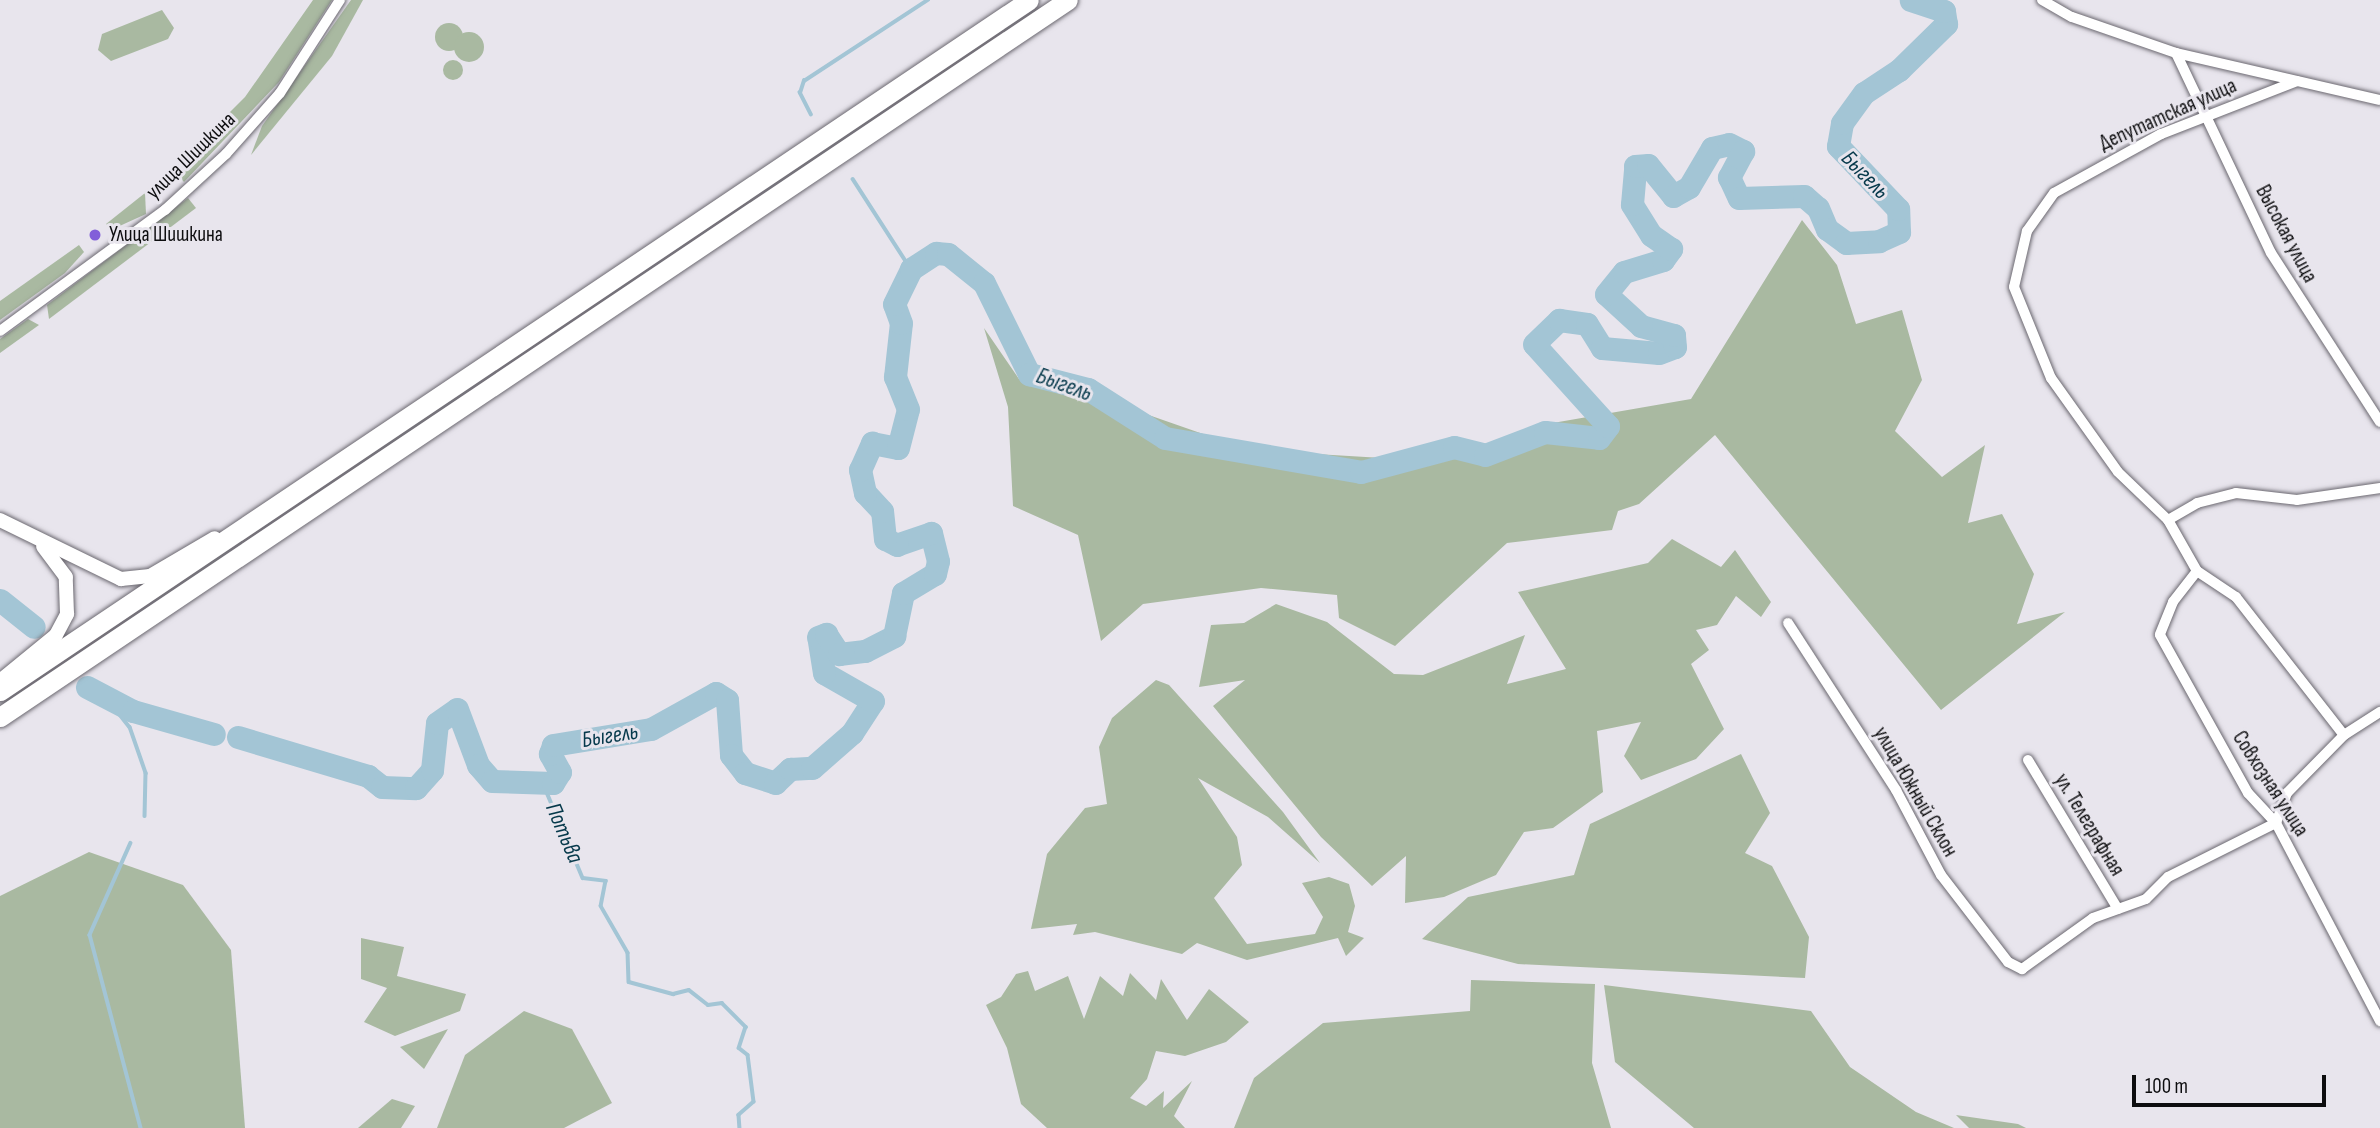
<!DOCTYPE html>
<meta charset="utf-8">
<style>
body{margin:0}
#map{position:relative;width:2380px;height:1128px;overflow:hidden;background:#e8e5ed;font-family:"Sofia Sans Condensed",sans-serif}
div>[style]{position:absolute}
.green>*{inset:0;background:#a9b9a1}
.round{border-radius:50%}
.stream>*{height:3.5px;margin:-1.75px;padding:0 1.75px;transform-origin:1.75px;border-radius:1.75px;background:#a3c5d5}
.river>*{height:23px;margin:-11.5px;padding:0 11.5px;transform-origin:11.5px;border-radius:11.5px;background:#a3c5d5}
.roads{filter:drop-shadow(0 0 2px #6b6870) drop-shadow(0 0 2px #6b6870)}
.street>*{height:10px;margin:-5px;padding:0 5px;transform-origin:5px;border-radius:5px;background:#fff}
.secondary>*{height:14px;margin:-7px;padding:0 7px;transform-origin:7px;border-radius:7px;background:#fff}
.highway>*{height:19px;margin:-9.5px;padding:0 9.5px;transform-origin:9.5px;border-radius:9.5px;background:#fff}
.dots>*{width:19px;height:19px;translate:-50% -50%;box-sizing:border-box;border:4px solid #e8e5ed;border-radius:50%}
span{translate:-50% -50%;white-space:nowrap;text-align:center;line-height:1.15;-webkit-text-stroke:6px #e8e5ed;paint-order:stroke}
.street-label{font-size:21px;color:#0d0d0f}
.poi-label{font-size:21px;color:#0d0d0f}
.left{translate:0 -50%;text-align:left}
.water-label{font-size:23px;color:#06394b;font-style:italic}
.scale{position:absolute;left:2132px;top:1075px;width:194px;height:32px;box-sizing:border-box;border:4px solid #0d0d0f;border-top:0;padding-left:9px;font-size:21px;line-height:24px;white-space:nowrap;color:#0d0d0f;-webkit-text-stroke:5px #e8e5ed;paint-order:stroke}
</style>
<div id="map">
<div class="green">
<div style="clip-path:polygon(313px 0,332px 0,279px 82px,184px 182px,173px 169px,245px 97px)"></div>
<div style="clip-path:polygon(351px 0,363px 0,332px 56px,251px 155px,262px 126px)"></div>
<div style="clip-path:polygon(162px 10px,174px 28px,168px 39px,111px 61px,98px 50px,102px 34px)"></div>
<div class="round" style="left:435px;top:23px;width:28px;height:28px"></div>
<div class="round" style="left:454px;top:32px;width:30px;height:30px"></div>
<div class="round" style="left:443px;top:60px;width:20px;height:20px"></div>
<div style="clip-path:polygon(145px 193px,146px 214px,113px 229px,106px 224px)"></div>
<div style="clip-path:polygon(188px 198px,196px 208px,49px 319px,47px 305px)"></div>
<div style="clip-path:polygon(1802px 220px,1837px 265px,1856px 324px,1902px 310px,1922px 380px,1895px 431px,1942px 477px,1985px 445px,1968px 523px,2002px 514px,2034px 574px,2017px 624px,2065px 612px,1941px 710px,1715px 435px,1639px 504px,1618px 511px,1612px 530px,1507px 543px,1395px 646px,1339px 618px,1337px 595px,1261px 588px,1143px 604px,1101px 641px,1078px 535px,1013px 506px,1008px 407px,984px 328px,1019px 379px,1077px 390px,1249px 450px,1399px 459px,1497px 447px,1547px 424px,1691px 399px)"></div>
<div style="clip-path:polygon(79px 245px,84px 252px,65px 273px,0 320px,0 301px)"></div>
<div style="clip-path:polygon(28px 319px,39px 325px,0 353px,0 339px)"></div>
<div style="clip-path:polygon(1672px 539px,1721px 567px,1735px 550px,1771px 602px,1761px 617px,1736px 596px,1717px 625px,1696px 630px,1709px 650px,1691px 664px,1724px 729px,1696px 759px,1641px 780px,1624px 756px,1641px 722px,1597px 731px,1603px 792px,1553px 828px,1524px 832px,1496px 875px,1444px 897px,1405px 903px,1406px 856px,1372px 886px,1321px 837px,1213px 706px,1245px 680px,1199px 687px,1211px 625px,1244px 623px,1276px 604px,1327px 622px,1394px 674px,1423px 675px,1525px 635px,1507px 684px,1566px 669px,1518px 592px,1648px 563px)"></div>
<div style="clip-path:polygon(1156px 680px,1169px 685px,1283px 812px,1320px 863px,1268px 817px,1198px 778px,1237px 837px,1242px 865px,1214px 898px,1247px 944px,1315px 934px,1323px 917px,1302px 883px,1329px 877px,1349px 884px,1355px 906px,1348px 932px,1364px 938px,1346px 956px,1338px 938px,1247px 960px,1197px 943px,1182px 954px,1095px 932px,1073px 935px,1077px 924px,1031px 929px,1047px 854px,1085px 808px,1107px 804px,1099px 747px,1112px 718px)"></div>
<div style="clip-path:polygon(1741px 754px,1770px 813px,1745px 853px,1772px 866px,1809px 937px,1805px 978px,1518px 964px,1422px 939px,1468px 897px,1574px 875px,1590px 824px)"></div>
<div style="clip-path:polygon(89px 852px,183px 885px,231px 950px,245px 1128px,0 1128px,0 896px)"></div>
<div style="clip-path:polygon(361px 938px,404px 947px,397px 976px,466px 994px,460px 1011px,395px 1036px,364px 1022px,387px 988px,361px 979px)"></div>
<div style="clip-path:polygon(1028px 971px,1035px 991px,1068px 976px,1084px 1019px,1100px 976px,1123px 996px,1130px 973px,1156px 1000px,1161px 979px,1187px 1020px,1209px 989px,1249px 1022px,1226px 1042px,1185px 1056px,1156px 1051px,1147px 1079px,1130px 1098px,1146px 1106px,1164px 1091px,1163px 1108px,1192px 1081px,1174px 1116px,1185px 1128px,1047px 1128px,1021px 1104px,1007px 1048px,986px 1005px,1001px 997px,1016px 974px)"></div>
<div style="clip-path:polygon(1471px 980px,1595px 984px,1592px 1063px,1611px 1128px,1234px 1128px,1254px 1078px,1323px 1023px,1470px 1011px)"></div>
<div style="clip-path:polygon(1604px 985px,1811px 1011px,1850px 1067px,1916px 1112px,1954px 1128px,1694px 1128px,1615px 1062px)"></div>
<div style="clip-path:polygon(524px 1011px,572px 1029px,612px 1103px,564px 1128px,437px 1128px,465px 1055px)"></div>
<div style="clip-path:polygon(448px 1029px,424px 1069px,400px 1047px)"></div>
<div style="clip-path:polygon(392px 1099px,415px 1106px,401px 1128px,358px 1128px)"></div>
<div style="clip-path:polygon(1956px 1115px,2018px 1124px,2026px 1128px,1969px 1128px)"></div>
</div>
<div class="stream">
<div style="left:811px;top:115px;width:25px;rotate:-117deg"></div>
<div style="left:800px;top:93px;width:13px;rotate:-72deg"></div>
<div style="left:804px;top:81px;width:148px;rotate:-33.2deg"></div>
<div style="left:853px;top:179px;width:107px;rotate:57.2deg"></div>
<div style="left:107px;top:698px;width:37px;rotate:52deg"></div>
<div style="left:130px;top:727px;width:49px;rotate:70.8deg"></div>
<div style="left:146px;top:773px;width:43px;rotate:91.3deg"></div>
<div style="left:543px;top:783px;width:103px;rotate:67.2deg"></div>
<div style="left:583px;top:878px;width:23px;rotate:7deg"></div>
<div style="left:606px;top:881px;width:25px;rotate:101deg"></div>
<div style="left:601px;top:906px;width:54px;rotate:60.1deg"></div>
<div style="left:628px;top:953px;width:29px;rotate:88deg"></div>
<div style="left:629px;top:982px;width:46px;rotate:15.3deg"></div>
<div style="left:673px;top:994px;width:16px;rotate:-14deg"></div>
<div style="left:689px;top:990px;width:24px;rotate:38deg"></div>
<div style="left:708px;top:1005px;width:14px;rotate:-8deg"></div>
<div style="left:722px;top:1003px;width:34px;rotate:45deg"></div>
<div style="left:746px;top:1027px;width:22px;rotate:108deg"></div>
<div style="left:739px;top:1048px;width:11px;rotate:38deg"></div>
<div style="left:748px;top:1055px;width:47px;rotate:82.7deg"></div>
<div style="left:754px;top:1102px;width:20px;rotate:139deg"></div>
<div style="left:739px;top:1115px;width:13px;rotate:86deg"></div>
<div style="left:131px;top:843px;width:101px;rotate:114deg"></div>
<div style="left:90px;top:935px;width:200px;rotate:75.2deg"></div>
</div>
<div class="river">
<div style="left:0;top:600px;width:43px;rotate:38.5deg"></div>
<div style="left:87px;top:687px;width:52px;rotate:27.6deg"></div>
<div style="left:133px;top:711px;width:84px;rotate:15.9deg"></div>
<div style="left:238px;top:737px;width:136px;rotate:16.7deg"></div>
<div style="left:368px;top:776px;width:18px;rotate:38deg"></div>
<div style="left:382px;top:787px;width:34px;rotate:2deg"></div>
<div style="left:416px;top:788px;width:24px;rotate:-48deg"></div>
<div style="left:432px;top:770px;width:47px;rotate:-83.9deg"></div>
<div style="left:437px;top:723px;width:24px;rotate:-35deg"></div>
<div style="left:457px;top:709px;width:60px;rotate:69.4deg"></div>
<div style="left:478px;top:765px;width:21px;rotate:49deg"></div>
<div style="left:492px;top:781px;width:61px;rotate:1.9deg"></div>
<div style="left:553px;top:783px;width:13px;rotate:-58deg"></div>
<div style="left:560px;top:772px;width:21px;rotate:-119deg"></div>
<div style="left:550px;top:754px;width:9px;rotate:-72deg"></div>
<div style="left:553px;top:745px;width:99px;rotate:-9.3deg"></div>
<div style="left:651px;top:729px;width:74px;rotate:-29deg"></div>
<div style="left:716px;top:693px;width:13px;rotate:32deg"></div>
<div style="left:727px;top:700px;width:55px;rotate:85.8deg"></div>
<div style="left:731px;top:755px;width:23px;rotate:52deg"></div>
<div style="left:745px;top:773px;width:32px;rotate:18deg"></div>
<div style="left:775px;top:783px;width:21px;rotate:-43deg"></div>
<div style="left:790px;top:769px;width:22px;rotate:-3deg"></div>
<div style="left:812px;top:768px;width:53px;rotate:-41.2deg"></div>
<div style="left:852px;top:733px;width:38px;rotate:-57deg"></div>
<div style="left:873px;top:701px;width:56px;rotate:-150.3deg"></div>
<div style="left:824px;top:673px;width:36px;rotate:-99deg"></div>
<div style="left:818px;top:637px;width:9px;rotate:-21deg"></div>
<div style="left:826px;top:634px;width:24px;rotate:57deg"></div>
<div style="left:839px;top:654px;width:26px;rotate:-7deg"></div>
<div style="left:865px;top:651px;width:33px;rotate:-27deg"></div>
<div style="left:894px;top:636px;width:44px;rotate:-78.2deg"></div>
<div style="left:903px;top:593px;width:37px;rotate:-31deg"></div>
<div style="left:935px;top:574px;width:13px;rotate:-77deg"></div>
<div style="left:938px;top:561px;width:29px;rotate:-104deg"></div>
<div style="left:931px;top:533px;width:36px;rotate:161deg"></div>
<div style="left:897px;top:545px;width:13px;rotate:-153deg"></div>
<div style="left:885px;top:539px;width:28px;rotate:-96deg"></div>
<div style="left:882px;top:511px;width:25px;rotate:-133deg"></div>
<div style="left:865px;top:493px;width:24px;rotate:-102deg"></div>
<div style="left:860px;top:470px;width:30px;rotate:-66deg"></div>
<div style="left:872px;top:443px;width:26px;rotate:11deg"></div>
<div style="left:898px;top:448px;width:40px;rotate:-75.6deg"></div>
<div style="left:908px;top:409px;width:35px;rotate:-112deg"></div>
<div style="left:895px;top:377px;width:54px;rotate:-83.7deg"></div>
<div style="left:901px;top:323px;width:20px;rotate:-110deg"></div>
<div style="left:894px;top:304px;width:39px;rotate:-64deg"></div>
<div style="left:911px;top:269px;width:30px;rotate:-33deg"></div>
<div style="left:936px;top:253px;width:12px;rotate:5deg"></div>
<div style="left:948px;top:254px;width:46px;rotate:38.9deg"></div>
<div style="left:984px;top:283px;width:102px;rotate:63.7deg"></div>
<div style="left:1029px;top:374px;width:61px;rotate:14.3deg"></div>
<div style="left:1088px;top:389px;width:91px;rotate:32.5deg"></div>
<div style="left:1165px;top:438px;width:199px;rotate:9.8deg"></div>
<div style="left:1361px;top:472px;width:96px;rotate:-15deg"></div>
<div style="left:1454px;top:447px;width:32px;rotate:14deg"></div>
<div style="left:1485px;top:455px;width:64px;rotate:-21deg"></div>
<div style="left:1545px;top:432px;width:54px;rotate:6.3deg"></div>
<div style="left:1599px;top:438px;width:15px;rotate:-53deg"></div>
<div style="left:1608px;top:426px;width:110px;rotate:-132.1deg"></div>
<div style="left:1534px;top:344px;width:35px;rotate:-44deg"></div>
<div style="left:1559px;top:320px;width:28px;rotate:8deg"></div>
<div style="left:1587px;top:324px;width:28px;rotate:58deg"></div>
<div style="left:1602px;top:348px;width:57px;rotate:5deg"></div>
<div style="left:1659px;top:353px;width:17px;rotate:-21deg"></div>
<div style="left:1675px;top:347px;width:12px;rotate:-95deg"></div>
<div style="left:1674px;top:335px;width:34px;rotate:-165deg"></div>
<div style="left:1641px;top:326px;width:47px;rotate:-137.6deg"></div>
<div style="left:1606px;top:294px;width:28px;rotate:-51deg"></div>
<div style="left:1624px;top:272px;width:41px;rotate:-17.1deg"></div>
<div style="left:1663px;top:260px;width:14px;rotate:-54deg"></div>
<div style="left:1671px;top:249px;width:24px;rotate:-145deg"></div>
<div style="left:1651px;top:235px;width:36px;rotate:-122deg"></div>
<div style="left:1632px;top:204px;width:38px;rotate:-85deg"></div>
<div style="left:1635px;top:166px;width:13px;rotate:-4deg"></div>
<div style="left:1648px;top:165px;width:40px;rotate:51deg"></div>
<div style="left:1673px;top:196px;width:18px;rotate:-29deg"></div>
<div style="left:1689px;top:187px;width:45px;rotate:-59.5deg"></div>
<div style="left:1712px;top:148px;width:17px;rotate:-13deg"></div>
<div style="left:1729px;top:144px;width:16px;rotate:27deg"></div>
<div style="left:1743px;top:151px;width:30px;rotate:118deg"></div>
<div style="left:1729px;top:177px;width:23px;rotate:65deg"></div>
<div style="left:1739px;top:198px;width:65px;rotate:-1.8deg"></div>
<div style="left:1804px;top:196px;width:18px;rotate:41deg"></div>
<div style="left:1818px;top:208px;width:23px;rotate:67deg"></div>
<div style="left:1827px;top:229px;width:24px;rotate:36deg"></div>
<div style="left:1846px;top:243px;width:33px;rotate:-3deg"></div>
<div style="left:1879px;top:241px;width:22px;rotate:-24deg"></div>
<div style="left:1899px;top:232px;width:23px;rotate:-92deg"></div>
<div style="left:1898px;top:209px;width:87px;rotate:-133.6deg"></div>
<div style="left:1838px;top:146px;width:23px;rotate:-80deg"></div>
<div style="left:1842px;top:123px;width:37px;rotate:-54deg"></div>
<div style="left:1864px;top:93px;width:42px;rotate:-33.3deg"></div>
<div style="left:1899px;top:70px;width:66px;rotate:-44.4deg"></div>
<div style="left:1946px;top:24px;width:13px;rotate:-99deg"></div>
<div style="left:1944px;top:11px;width:35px;rotate:-162deg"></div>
</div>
<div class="roads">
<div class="street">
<div style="left:2042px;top:0;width:34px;rotate:30deg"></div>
<div style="left:2072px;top:17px;width:110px;rotate:19.1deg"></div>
<div style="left:2176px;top:53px;width:209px;rotate:13deg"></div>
<div style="left:2176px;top:53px;width:221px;rotate:64.6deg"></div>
<div style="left:2271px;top:253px;width:201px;rotate:57.2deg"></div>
<div style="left:2297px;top:81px;width:146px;rotate:158.7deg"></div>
<div style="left:2161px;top:134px;width:122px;rotate:151.1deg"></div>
<div style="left:2054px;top:193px;width:47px;rotate:125.4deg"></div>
<div style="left:2027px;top:231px;width:57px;rotate:103.1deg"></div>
<div style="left:2014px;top:287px;width:98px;rotate:67.9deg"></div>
<div style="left:2051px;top:378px;width:115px;rotate:54.5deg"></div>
<div style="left:2118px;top:472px;width:69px;rotate:43.8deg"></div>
<div style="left:2168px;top:520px;width:59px;rotate:60.4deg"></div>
<div style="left:2197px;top:571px;width:47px;rotate:33.7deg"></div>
<div style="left:2236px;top:597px;width:175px;rotate:52deg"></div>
<div style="left:0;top:331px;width:205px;rotate:-36.3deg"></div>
<div style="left:165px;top:210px;width:83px;rotate:-42.6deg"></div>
<div style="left:226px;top:154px;width:81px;rotate:-48.5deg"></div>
<div style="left:280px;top:93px;width:111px;rotate:-57.2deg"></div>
<div style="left:2168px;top:520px;width:34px;rotate:-30deg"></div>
<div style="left:2197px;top:503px;width:40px;rotate:-14.4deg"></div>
<div style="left:2236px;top:493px;width:61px;rotate:6.5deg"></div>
<div style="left:2297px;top:500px;width:84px;rotate:-8.2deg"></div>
<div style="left:2197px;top:571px;width:39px;rotate:128deg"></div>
<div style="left:2173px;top:602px;width:35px;rotate:112deg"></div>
<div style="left:2160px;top:635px;width:181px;rotate:60.9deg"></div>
<div style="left:2248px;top:793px;width:41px;rotate:47deg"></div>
<div style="left:2276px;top:823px;width:224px;rotate:62.3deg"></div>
<div style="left:1788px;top:623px;width:199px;rotate:57.1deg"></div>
<div style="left:1896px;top:790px;width:96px;rotate:62.1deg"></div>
<div style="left:1941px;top:875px;width:110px;rotate:52.4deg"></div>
<div style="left:2008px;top:962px;width:16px;rotate:27deg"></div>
<div style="left:2022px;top:969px;width:87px;rotate:-35.7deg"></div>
<div style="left:2093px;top:918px;width:56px;rotate:-19.7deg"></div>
<div style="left:2146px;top:899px;width:31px;rotate:-45deg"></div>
<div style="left:2168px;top:877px;width:121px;rotate:-26.6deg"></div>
<div style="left:2276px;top:823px;width:32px;rotate:-70deg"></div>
<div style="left:2287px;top:793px;width:81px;rotate:-45.5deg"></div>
<div style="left:2344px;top:735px;width:43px;rotate:-32.6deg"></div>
<div style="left:2028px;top:760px;width:174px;rotate:58.9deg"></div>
</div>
<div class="secondary">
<div style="left:0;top:520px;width:135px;rotate:26deg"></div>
<div style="left:121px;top:579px;width:29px;rotate:-6deg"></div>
<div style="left:150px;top:576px;width:75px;rotate:-30.3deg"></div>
<div style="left:0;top:681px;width:72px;rotate:-39.4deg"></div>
<div style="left:56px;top:635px;width:24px;rotate:-62deg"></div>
<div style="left:67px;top:614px;width:37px;rotate:-92deg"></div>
<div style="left:66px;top:577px;width:38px;rotate:-127deg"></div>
</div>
<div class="highway">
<div style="left:0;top:691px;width:1239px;rotate:-33.88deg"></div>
<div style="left:0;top:717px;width:1286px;rotate:-33.88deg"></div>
</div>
</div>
<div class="dots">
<div style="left:95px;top:235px;background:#825fd9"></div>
</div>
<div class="street-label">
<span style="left:2168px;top:115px;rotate:-24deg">Депутатская улица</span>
<span style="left:191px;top:156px;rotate:-44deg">улица Шишкина</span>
<span style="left:2286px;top:234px;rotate:62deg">Высокая улица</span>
<span style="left:2270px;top:784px;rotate:57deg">Совхозная улица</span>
<span style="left:1915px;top:792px;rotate:60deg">улица Южный Склон</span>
<span style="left:2089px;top:825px;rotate:59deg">ул. Телеграфная</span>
</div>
<div class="poi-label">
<span class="left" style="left:109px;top:235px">Улица Шишкина</span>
</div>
<div class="water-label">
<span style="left:1865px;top:175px;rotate:46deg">Быгель</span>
<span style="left:1064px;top:385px;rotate:20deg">Быгель</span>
<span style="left:610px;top:736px;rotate:-9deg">Быгель</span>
<span style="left:564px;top:833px;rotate:67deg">Потьва</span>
</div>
<div class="scale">100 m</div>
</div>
